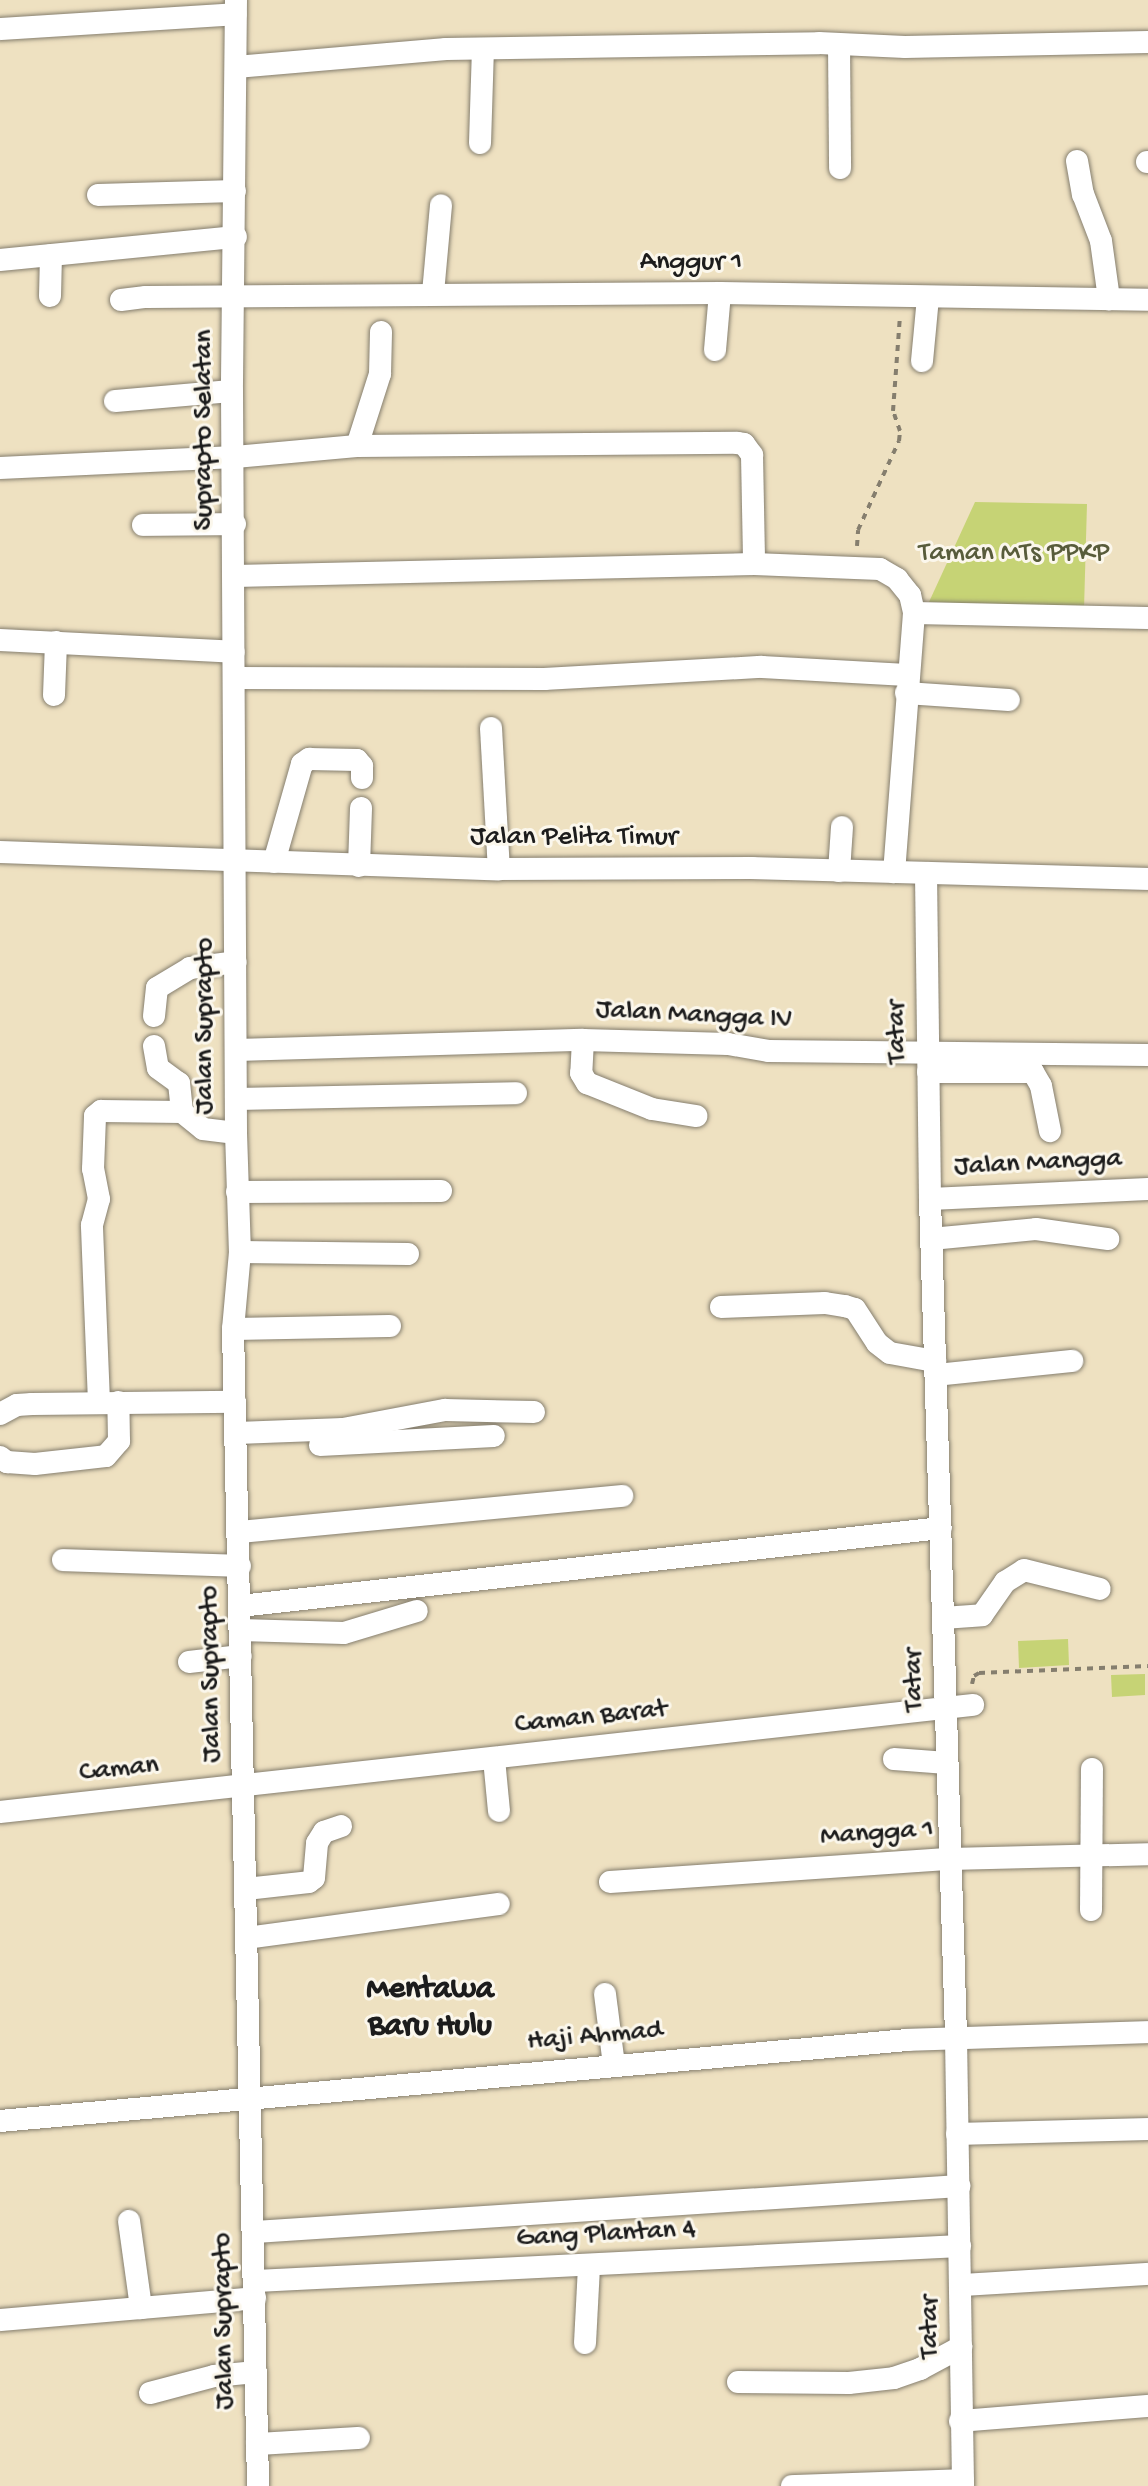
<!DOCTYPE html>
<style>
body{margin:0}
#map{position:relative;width:1148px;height:2486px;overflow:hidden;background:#eee1c1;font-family:"Gochi Hand",sans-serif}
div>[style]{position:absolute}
.green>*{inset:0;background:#c6d375}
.path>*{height:4px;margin-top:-2px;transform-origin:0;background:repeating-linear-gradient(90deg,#857e6e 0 6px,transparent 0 12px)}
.roads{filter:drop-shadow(0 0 2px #857e6e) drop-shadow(0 0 2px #857e6e)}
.minor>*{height:22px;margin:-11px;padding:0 11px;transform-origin:11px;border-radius:11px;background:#fff}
span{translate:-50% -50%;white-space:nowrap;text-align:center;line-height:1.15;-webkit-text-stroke:6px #fbf7ec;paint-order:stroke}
.street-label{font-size:28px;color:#1c1c1c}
.park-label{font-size:28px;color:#585c3b}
.quarter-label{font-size:32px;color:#1c1c1c;font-weight:700}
</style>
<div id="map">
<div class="green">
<div style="clip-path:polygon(975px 502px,1087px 504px,1084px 609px,929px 602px)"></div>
<div style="clip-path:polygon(1068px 1639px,1069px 1665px,1019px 1668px,1018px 1641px)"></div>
<div style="clip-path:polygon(1145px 1674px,1145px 1695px,1112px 1697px,1111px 1675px)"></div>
</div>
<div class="path">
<div style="left:857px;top:546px;width:16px;rotate:-86deg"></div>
<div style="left:858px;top:530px;width:98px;rotate:-65.3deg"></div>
<div style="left:899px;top:441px;width:10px;rotate:-84deg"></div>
<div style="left:900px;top:431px;width:21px;rotate:-109deg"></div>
<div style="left:893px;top:411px;width:96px;rotate:-85.8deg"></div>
<div style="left:972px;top:1684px;width:8px;rotate:-76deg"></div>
<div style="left:974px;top:1676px;width:6px;rotate:-31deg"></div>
<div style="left:979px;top:1673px;width:169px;rotate:-2.4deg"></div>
</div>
<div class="roads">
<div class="minor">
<div style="left:236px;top:0;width:391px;rotate:90.6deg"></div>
<div style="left:232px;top:391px;width:742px;rotate:89.69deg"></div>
<div style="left:236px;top:1133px;width:119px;rotate:88.1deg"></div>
<div style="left:240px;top:1252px;width:77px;rotate:95.2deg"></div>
<div style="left:233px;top:1329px;width:1157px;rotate:88.76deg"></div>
<div style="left:0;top:29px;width:236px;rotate:-3.6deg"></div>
<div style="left:839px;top:45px;width:123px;rotate:89.5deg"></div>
<div style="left:236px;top:67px;width:211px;rotate:-4.9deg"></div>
<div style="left:446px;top:49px;width:373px;rotate:-0.9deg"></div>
<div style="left:819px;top:43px;width:86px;rotate:2.7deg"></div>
<div style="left:905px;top:47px;width:243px;rotate:-1.2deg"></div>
<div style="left:480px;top:143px;width:94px;rotate:-88.2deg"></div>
<div style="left:1077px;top:161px;width:34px;rotate:80deg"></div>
<div style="left:1083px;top:194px;width:50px;rotate:69deg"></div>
<div style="left:1101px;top:241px;width:59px;rotate:82.1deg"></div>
<div style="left:1147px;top:162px;width:1px"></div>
<div style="left:98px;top:195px;width:137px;rotate:-1.7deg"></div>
<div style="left:0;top:260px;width:237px;rotate:-5.6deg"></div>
<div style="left:433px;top:293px;width:88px;rotate:-84.8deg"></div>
<div style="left:50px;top:296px;width:41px;rotate:-88.6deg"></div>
<div style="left:121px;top:300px;width:25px;rotate:-7deg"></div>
<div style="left:146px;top:297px;width:574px;rotate:-0.4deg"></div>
<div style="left:720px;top:293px;width:428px;rotate:0.9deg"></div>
<div style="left:715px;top:350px;width:57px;rotate:-85deg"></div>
<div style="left:922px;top:361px;width:64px;rotate:-84.6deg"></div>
<div style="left:115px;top:401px;width:117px;rotate:-4.9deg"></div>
<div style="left:357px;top:446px;width:76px;rotate:-72.3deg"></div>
<div style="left:380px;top:374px;width:42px;rotate:-88.6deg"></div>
<div style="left:0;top:468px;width:235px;rotate:-2.7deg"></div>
<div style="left:235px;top:457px;width:122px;rotate:-5.2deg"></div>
<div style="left:357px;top:446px;width:380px;rotate:-0.5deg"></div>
<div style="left:737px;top:443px;width:7px;rotate:8deg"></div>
<div style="left:744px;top:444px;width:14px;rotate:54deg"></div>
<div style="left:752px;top:455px;width:109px;rotate:88.9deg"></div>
<div style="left:143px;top:525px;width:92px;rotate:-0.6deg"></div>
<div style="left:235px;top:576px;width:519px;rotate:-1.32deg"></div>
<div style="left:754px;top:564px;width:126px;rotate:2.3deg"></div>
<div style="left:880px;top:569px;width:20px;rotate:30deg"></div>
<div style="left:897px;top:579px;width:21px;rotate:51deg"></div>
<div style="left:910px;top:595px;width:18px;rotate:77deg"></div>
<div style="left:914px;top:613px;width:260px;rotate:94.4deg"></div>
<div style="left:914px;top:613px;width:234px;rotate:1.2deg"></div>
<div style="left:0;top:640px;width:234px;rotate:2.9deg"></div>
<div style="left:235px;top:678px;width:309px;rotate:0.2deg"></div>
<div style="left:544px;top:679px;width:218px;rotate:-3.2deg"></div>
<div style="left:762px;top:667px;width:145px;rotate:3.2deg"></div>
<div style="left:906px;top:693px;width:103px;rotate:3.9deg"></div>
<div style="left:54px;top:695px;width:53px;rotate:-87.8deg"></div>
<div style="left:491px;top:728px;width:141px;rotate:86.8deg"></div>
<div style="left:0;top:852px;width:499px;rotate:2deg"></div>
<div style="left:499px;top:869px;width:253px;rotate:-0.2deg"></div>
<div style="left:752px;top:868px;width:396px;rotate:1.6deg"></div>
<div style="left:274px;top:862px;width:102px;rotate:-74.1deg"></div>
<div style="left:302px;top:764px;width:9px;rotate:-36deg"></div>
<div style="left:309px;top:759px;width:48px;rotate:1.2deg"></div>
<div style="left:357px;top:760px;width:8px;rotate:50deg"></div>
<div style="left:362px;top:766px;width:12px;rotate:90deg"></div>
<div style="left:359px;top:866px;width:58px;rotate:-88deg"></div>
<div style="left:839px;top:871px;width:44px;rotate:-86.1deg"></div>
<div style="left:926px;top:873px;width:326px;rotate:89.3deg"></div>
<div style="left:930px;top:1199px;width:838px;rotate:88.22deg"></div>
<div style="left:956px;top:2037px;width:449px;rotate:89.1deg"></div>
<div style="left:154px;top:1016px;width:28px;rotate:-84deg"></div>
<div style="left:157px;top:988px;width:39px;rotate:-31deg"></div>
<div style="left:190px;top:968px;width:46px;rotate:-7.4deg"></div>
<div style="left:583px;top:1040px;width:33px;rotate:93deg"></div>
<div style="left:581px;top:1073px;width:12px;rotate:59deg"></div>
<div style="left:587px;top:1083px;width:70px;rotate:21.8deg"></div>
<div style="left:652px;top:1109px;width:45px;rotate:9deg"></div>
<div style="left:154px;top:1046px;width:22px;rotate:80deg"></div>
<div style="left:158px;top:1068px;width:26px;rotate:36deg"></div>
<div style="left:179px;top:1083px;width:29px;rotate:84deg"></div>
<div style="left:237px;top:1050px;width:346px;rotate:-1.7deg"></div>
<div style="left:583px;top:1040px;width:145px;rotate:1.6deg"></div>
<div style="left:728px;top:1044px;width:42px;rotate:9.7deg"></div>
<div style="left:769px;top:1051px;width:379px;rotate:0.6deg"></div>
<div style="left:928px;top:1072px;width:105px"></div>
<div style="left:1033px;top:1072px;width:16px;rotate:60deg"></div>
<div style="left:1041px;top:1086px;width:46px;rotate:78.7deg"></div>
<div style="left:236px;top:1099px;width:280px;rotate:-1.2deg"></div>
<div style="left:237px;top:1192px;width:204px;rotate:-0.3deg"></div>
<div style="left:930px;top:1199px;width:218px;rotate:-2.6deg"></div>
<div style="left:931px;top:1239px;width:105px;rotate:-5.4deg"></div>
<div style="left:1036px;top:1229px;width:73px;rotate:7.9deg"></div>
<div style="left:240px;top:1252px;width:168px;rotate:0.7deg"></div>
<div style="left:721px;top:1307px;width:104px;rotate:-2.2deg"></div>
<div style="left:825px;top:1303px;width:20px;rotate:9deg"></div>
<div style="left:845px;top:1306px;width:10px;rotate:17deg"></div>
<div style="left:855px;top:1309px;width:40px;rotate:57.1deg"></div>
<div style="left:877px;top:1343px;width:16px;rotate:38deg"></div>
<div style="left:890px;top:1353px;width:46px;rotate:10.1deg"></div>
<div style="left:233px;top:1329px;width:157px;rotate:-1.1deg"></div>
<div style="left:936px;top:1375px;width:137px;rotate:-5.9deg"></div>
<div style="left:99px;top:1402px;width:177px;rotate:-92.3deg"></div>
<div style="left:92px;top:1225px;width:27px;rotate:-75deg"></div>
<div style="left:99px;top:1199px;width:31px;rotate:-101deg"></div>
<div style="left:93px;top:1169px;width:53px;rotate:-87.8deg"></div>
<div style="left:95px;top:1116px;width:8px;rotate:-40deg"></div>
<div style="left:101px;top:1111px;width:81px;rotate:0.7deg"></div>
<div style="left:182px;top:1112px;width:27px;rotate:39deg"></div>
<div style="left:203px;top:1129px;width:33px;rotate:7deg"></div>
<div style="left:0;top:1414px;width:19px;rotate:-28deg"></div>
<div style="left:17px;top:1405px;width:15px;rotate:-4deg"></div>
<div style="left:32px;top:1404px;width:203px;rotate:-0.6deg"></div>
<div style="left:237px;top:1433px;width:106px;rotate:-2.2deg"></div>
<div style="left:343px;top:1429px;width:104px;rotate:-10.6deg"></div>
<div style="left:445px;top:1410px;width:89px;rotate:1.3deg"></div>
<div style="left:320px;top:1445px;width:174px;rotate:-3deg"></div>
<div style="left:0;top:1457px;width:9px;rotate:36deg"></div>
<div style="left:7px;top:1462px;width:28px;rotate:4deg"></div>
<div style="left:35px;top:1464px;width:71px;rotate:-6.4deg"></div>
<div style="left:106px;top:1456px;width:20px;rotate:-49deg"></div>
<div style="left:119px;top:1441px;width:39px;rotate:-91deg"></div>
<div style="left:240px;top:1532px;width:384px;rotate:-5.4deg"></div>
<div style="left:63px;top:1560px;width:177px;rotate:1.9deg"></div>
<div style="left:240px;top:1606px;width:705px;rotate:-6.35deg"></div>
<div style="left:943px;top:1618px;width:39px;rotate:-4deg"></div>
<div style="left:982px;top:1615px;width:40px;rotate:-55.1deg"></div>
<div style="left:1005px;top:1582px;width:22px;rotate:-32deg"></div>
<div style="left:1024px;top:1570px;width:78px;rotate:14deg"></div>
<div style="left:240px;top:1630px;width:104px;rotate:1.7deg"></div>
<div style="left:344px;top:1633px;width:76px;rotate:-16.8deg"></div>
<div style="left:189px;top:1662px;width:52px;rotate:-6.6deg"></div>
<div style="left:494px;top:1759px;width:52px;rotate:84.5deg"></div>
<div style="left:894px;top:1759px;width:53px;rotate:4.3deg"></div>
<div style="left:0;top:1812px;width:979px;rotate:-6.28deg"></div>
<div style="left:610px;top:1882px;width:341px;rotate:-3.9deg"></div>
<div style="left:950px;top:1859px;width:198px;rotate:-1.4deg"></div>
<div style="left:246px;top:1889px;width:63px;rotate:-6.3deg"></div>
<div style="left:309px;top:1882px;width:6px;rotate:-39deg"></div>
<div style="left:314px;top:1878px;width:35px;rotate:-85deg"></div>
<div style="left:317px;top:1843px;width:13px;rotate:-58deg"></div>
<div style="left:324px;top:1832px;width:18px;rotate:-19deg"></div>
<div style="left:1091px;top:1910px;width:141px;rotate:-89.6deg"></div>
<div style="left:247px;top:1938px;width:254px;rotate:-7.7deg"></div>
<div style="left:605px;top:1994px;width:72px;rotate:82.8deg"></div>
<div style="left:0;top:2121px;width:911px;rotate:-5.1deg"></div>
<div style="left:907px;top:2040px;width:241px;rotate:-1.9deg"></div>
<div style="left:957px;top:2134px;width:191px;rotate:-1.5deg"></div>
<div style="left:129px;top:2221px;width:88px;rotate:82.1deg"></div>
<div style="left:255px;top:2232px;width:706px;rotate:-3.74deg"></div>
<div style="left:256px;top:2281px;width:705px;rotate:-2.85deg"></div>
<div style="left:961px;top:2285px;width:187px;rotate:-3.4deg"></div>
<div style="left:0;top:2320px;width:256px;rotate:-4.9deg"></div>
<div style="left:585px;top:2343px;width:77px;rotate:-87deg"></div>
<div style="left:738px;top:2382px;width:111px;rotate:0.5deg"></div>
<div style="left:849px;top:2383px;width:45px;rotate:-6.3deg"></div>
<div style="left:894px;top:2378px;width:28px;rotate:-19deg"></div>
<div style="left:920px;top:2369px;width:47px;rotate:-28.2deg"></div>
<div style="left:150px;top:2393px;width:66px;rotate:-14.9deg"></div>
<div style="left:214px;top:2376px;width:42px;rotate:-5.4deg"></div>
<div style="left:960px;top:2421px;width:189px;rotate:-4.6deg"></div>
<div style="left:257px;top:2444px;width:102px;rotate:-3.4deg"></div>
<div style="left:792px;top:2486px;width:171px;rotate:-2deg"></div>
</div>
</div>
<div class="street-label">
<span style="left:691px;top:263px">Anggur 1</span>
<span style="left:205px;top:430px;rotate:-90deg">Suprapto Selatan</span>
<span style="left:574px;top:838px">Jalan Pelita Timur</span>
<span style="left:694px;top:1016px;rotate:3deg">Jalan Mangga IV</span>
<span style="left:206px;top:1026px;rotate:-90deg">Jalan Suprapto</span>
<span style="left:898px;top:1032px;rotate:-91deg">Tatar</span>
<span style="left:1038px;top:1164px;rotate:-3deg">Jalan Mangga</span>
<span style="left:212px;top:1674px;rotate:-91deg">Jalan Suprapto</span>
<span style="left:915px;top:1680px;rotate:-91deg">Tatar</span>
<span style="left:591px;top:1718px;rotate:-6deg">Caman Barat</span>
<span style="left:119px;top:1770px;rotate:-6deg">Caman</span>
<span style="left:877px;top:1834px;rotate:-4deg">Mangga 1</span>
<span style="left:595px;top:2037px;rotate:-5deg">Haji Ahmad</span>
<span style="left:606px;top:2235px;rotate:-3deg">Gang Plantan 4</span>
<span style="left:225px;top:2321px;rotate:-91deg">Jalan Suprapto</span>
<span style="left:931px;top:2327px;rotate:-90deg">Tatar</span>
</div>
<div class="park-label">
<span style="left:1014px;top:554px">Taman MTs PPKP</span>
</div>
<div class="quarter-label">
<span style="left:430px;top:2009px">Mentawa<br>Baru Hulu</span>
</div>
</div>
